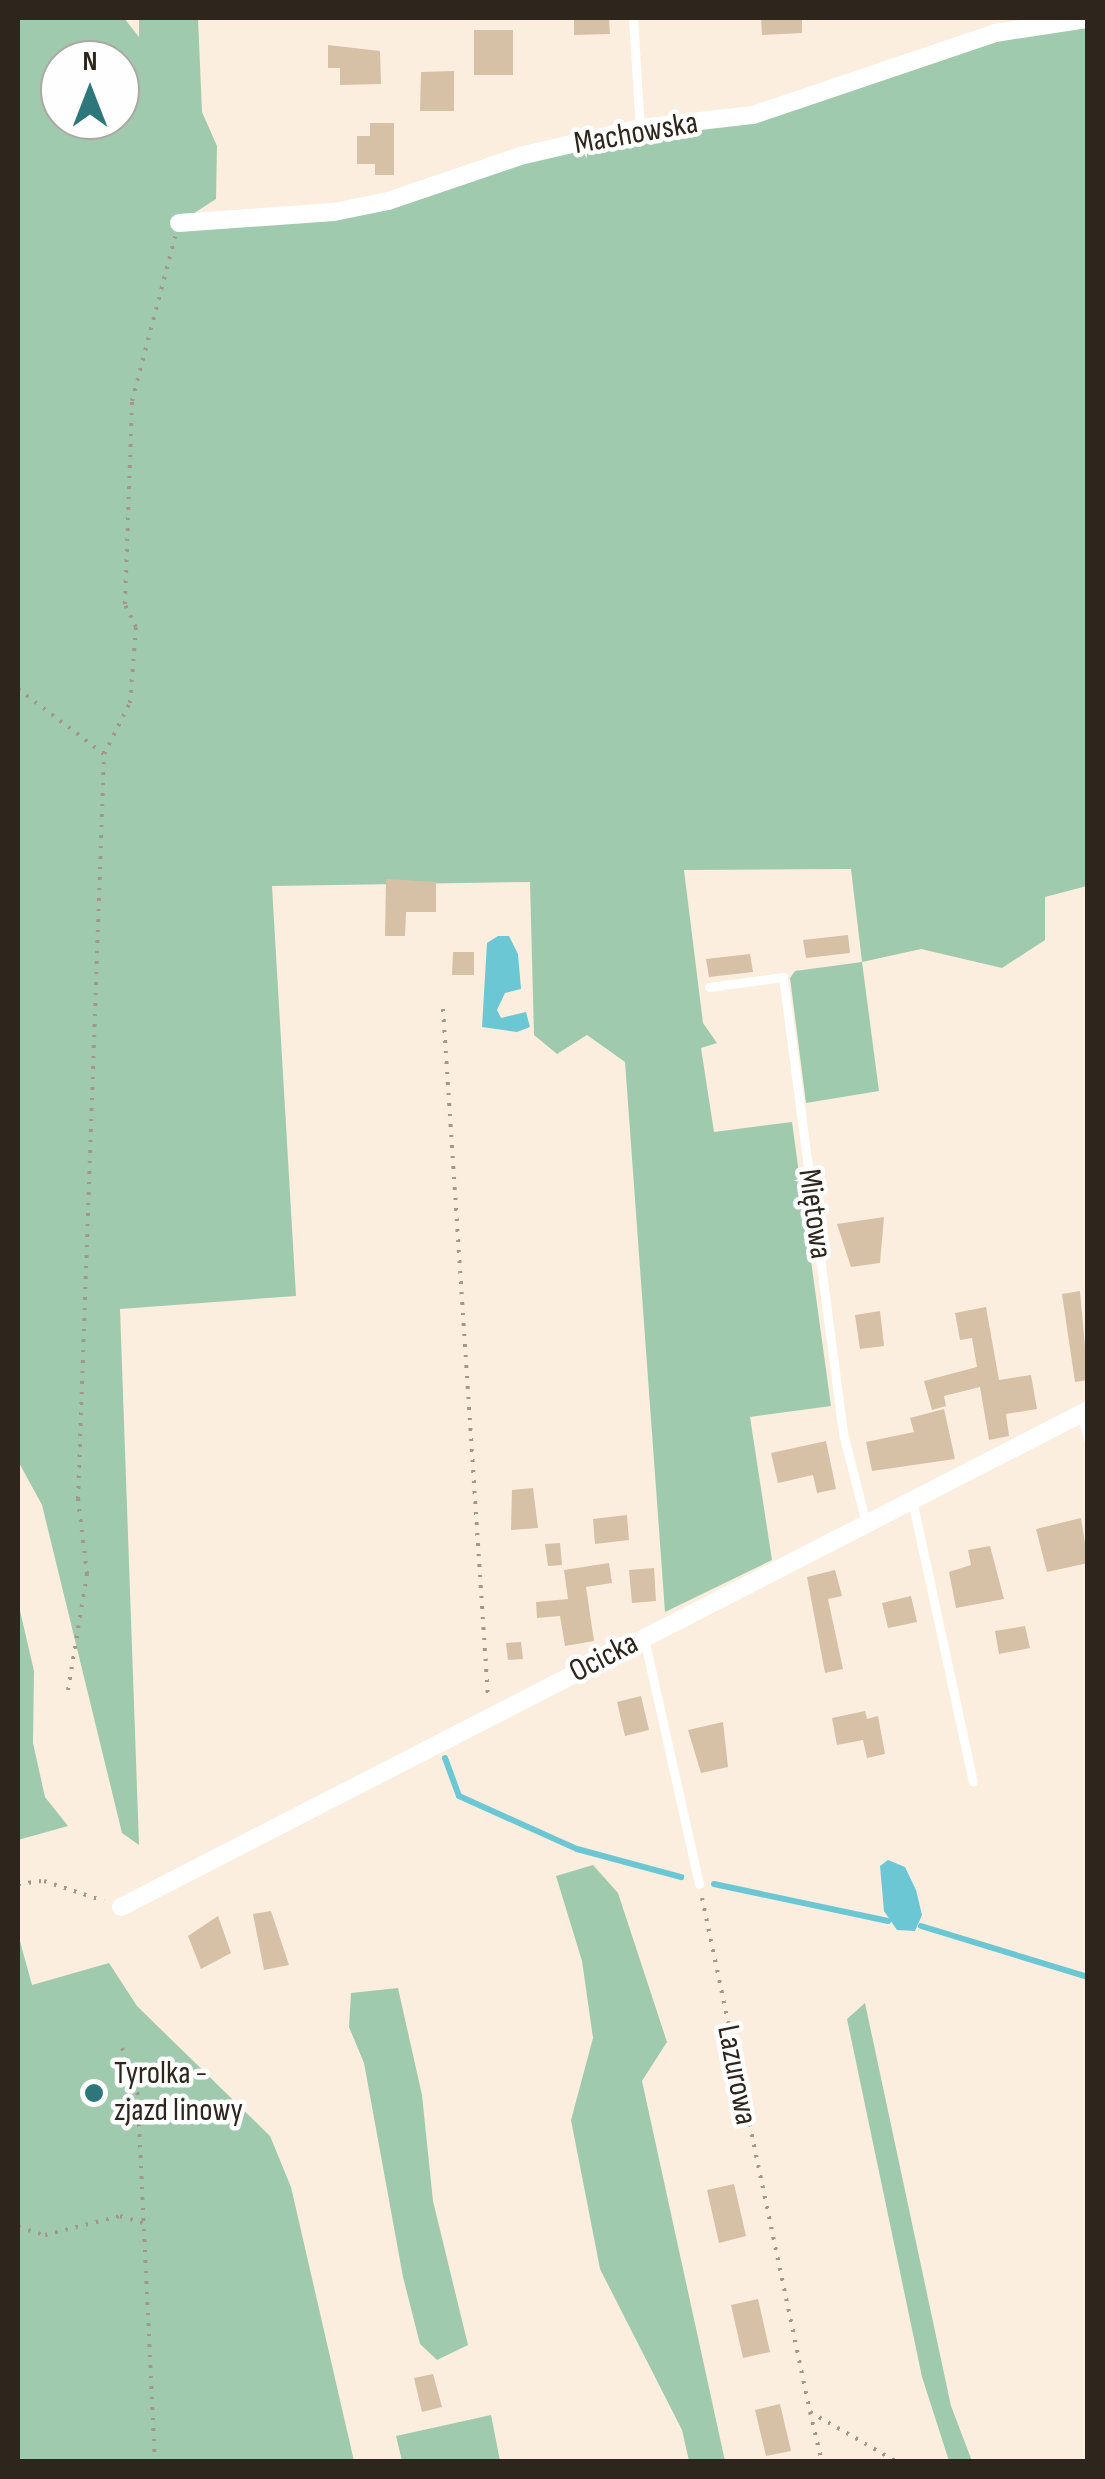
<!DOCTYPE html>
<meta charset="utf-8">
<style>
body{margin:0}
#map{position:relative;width:1105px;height:2479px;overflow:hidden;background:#fceede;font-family:"Sofia Sans Condensed",sans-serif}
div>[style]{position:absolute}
.green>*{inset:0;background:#a0caad}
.water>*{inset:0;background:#6bc7d4}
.stream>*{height:6px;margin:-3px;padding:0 3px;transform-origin:3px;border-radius:3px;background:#6bc7d4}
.building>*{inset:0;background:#d6c0a6}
.path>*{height:4px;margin-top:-2px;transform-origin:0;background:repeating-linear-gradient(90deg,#a29789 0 2.5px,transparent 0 10.5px)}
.service>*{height:9px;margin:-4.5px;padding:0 4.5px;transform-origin:4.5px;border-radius:4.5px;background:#fff}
.minor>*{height:18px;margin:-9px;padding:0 9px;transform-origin:9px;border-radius:9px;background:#fff}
.dots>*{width:28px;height:28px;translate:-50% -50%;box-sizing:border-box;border:5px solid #fefefe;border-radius:50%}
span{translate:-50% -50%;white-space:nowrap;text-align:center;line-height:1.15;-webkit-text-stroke:9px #fefefe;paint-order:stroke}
.street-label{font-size:32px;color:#2e261c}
.poi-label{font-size:32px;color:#2e261c}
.left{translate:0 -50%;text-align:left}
.frame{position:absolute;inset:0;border:20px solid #2e261c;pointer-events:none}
.north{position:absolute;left:40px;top:40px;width:100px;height:100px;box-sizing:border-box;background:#fefefe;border:2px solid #aba8a4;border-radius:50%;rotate:0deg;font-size:28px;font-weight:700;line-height:40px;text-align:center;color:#2e261c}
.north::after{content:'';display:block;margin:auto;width:35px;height:45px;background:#2d777c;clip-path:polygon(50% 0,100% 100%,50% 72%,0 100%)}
</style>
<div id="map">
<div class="green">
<div style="clip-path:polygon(evenodd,18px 18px,124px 18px,139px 37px,139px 18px,198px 18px,202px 112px,217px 146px,216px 199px,182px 221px,311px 213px,520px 156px,753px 115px,901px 63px,1087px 19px,1087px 886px,1045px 897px,1045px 940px,1002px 968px,921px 949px,862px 962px,879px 1091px,806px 1103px,790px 978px,795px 971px,862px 962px,851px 869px,684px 870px,703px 1023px,717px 1043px,701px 1048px,714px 1132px,792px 1122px,831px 1406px,750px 1417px,772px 1560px,665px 1612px,625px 1062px,587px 1035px,557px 1054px,534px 1035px,530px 882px,272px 886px,296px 1296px,120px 1309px,139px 1845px,122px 1833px,42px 1505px,18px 1461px,18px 18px,60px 60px,120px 60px,120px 120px,60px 120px,60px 60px)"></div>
<div style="clip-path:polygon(18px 1602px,34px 1671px,33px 1743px,45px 1797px,68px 1826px,18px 1840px)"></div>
<div style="clip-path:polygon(593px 1865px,618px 1893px,667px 2042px,642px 2081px,725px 2461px,689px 2461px,682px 2430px,600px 2269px,571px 2120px,593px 2038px,582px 1961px,556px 1876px)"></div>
<div style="clip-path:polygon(18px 1934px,32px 1985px,109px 1963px,137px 2006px,270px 2136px,291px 2187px,354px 2461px,18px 2461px)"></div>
<div style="clip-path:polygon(398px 1988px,422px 2095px,433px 2201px,468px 2345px,437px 2360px,420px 2344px,403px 2277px,364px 2063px,349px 2027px,351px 1993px)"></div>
<div style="clip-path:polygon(865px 2003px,951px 2406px,972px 2461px,949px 2461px,922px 2377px,847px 2019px)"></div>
<div style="clip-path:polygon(491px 2415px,500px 2461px,402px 2461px,396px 2436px)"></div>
</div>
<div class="water">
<div style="clip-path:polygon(498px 936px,509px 936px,518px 954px,521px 989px,505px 993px,497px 1010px,501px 1018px,526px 1012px,530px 1027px,517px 1032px,482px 1027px,487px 943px)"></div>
<div style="clip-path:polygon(888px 1860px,905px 1867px,916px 1890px,922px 1915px,915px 1931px,897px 1930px,884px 1911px,880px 1866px)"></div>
</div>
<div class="stream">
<div style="left:445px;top:1758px;width:40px;rotate:69.8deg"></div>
<div style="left:459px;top:1796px;width:129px;rotate:24.2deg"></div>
<div style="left:577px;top:1849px;width:108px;rotate:15.1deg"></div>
<div style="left:714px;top:1884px;width:178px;rotate:12deg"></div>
<div style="left:921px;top:1926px;width:175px;rotate:17deg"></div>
</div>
<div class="building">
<div style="clip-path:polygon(574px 18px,609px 18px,610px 34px,574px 35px)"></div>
<div style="clip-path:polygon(761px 18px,802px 18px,802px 33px,762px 35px)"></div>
<div style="clip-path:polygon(474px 30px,513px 30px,513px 75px,474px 75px)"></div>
<div style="clip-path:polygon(328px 45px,380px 51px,381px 84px,340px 85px,340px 68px,328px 68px)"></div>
<div style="clip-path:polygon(454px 71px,454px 111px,420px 111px,421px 72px)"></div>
<div style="clip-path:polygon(370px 123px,394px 123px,394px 175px,375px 175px,375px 164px,357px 164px,357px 136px,370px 136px)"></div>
<div style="clip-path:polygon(386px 879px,436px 882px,436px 912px,406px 912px,405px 936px,385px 936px)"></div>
<div style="clip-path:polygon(848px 935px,850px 953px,806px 958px,803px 940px)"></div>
<div style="clip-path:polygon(453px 952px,474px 952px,474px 975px,452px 975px)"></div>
<div style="clip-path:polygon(750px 954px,753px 972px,709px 977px,706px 959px)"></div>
<div style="clip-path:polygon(884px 1217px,880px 1263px,851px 1267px,837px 1224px)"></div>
<div style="clip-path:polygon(1080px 1291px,1088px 1380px,1075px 1382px,1062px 1294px)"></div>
<div style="clip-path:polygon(986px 1307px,999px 1380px,1031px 1375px,1037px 1409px,1006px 1414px,1009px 1436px,989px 1440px,980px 1387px,944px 1396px,946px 1406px,932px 1410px,924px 1381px,977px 1367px,972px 1338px,960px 1340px,955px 1313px)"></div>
<div style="clip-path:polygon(880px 1311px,884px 1346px,860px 1349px,855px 1315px)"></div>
<div style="clip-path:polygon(944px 1409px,955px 1459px,872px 1471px,866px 1442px,914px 1432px,910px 1418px)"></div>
<div style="clip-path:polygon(826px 1441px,836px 1489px,817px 1493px,813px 1475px,778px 1483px,771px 1453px)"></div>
<div style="clip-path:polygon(533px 1488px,538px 1528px,511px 1530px,512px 1490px)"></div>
<div style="clip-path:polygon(627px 1515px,629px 1540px,595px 1544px,593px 1519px)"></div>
<div style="clip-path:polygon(1081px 1518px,1088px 1563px,1047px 1572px,1036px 1529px)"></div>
<div style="clip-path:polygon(560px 1543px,562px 1565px,548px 1566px,545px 1544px)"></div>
<div style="clip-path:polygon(990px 1546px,1004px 1599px,956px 1608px,949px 1572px,971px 1565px,968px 1550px)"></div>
<div style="clip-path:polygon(609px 1563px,612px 1583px,586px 1587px,594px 1641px,565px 1646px,560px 1616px,537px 1618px,536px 1602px,568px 1599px,564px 1570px)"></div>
<div style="clip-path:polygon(654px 1568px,656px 1601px,632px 1603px,629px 1570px)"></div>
<div style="clip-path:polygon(835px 1570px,842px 1596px,828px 1599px,843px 1669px,825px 1673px,807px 1577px)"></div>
<div style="clip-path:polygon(911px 1596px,917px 1622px,888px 1628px,882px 1603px)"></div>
<div style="clip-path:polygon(1025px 1626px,1030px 1648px,999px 1654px,995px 1631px)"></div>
<div style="clip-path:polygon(521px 1642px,523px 1659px,508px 1660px,506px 1643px)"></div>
<div style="clip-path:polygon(641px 1696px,649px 1730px,625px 1736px,617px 1702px)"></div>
<div style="clip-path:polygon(865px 1711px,867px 1719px,878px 1716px,885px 1754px,867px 1758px,863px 1740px,837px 1745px,832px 1718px)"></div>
<div style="clip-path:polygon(723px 1722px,728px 1767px,701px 1773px,688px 1730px)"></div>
<div style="clip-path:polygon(271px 1911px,289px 1965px,264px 1970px,253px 1914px)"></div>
<div style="clip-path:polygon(218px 1916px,231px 1953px,201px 1969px,188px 1936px)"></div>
<div style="clip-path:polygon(734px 2184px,746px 2236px,719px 2243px,707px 2190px)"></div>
<div style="clip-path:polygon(758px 2299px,770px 2352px,743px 2358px,731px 2305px)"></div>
<div style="clip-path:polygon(433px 2374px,442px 2407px,422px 2412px,414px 2378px)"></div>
<div style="clip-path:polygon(780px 2404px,791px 2451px,766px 2456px,755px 2410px)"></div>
</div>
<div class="path">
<div style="left:18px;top:689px;width:108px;rotate:37.1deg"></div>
<div style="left:443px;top:1009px;width:689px;rotate:86.26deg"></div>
<div style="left:68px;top:1690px;width:118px;rotate:-80.7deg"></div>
<div style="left:87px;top:1574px;width:76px;rotate:-96.8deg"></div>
<div style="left:78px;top:1499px;width:745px;rotate:-88deg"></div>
<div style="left:104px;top:754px;width:57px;rotate:-63deg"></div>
<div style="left:130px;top:703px;width:76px;rotate:-85.5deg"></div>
<div style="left:136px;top:627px;width:25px;rotate:-116deg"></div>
<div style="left:125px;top:604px;width:203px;rotate:-88deg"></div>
<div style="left:132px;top:401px;width:170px;rotate:-75.3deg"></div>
<div style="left:18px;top:1884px;width:26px;rotate:-7deg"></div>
<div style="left:44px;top:1881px;width:63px;rotate:18.4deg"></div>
<div style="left:702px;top:1898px;width:525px;rotate:78.13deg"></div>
<div style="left:810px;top:2412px;width:100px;rotate:29.9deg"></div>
<div style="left:122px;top:2048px;width:37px;rotate:66deg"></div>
<div style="left:137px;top:2082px;width:380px;rotate:87.3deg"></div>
<div style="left:18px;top:2227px;width:28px;rotate:17deg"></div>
<div style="left:45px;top:2235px;width:77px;rotate:-14.2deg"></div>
<div style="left:120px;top:2216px;width:28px;rotate:17deg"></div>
<div style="left:810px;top:2412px;width:51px;rotate:76.5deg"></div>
</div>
<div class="service">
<div style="left:633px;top:18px;width:110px;rotate:86.4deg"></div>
<div style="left:709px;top:987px;width:75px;rotate:-7.7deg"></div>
<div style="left:783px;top:977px;width:460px;rotate:82.5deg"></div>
<div style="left:843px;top:1433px;width:93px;rotate:75.7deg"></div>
<div style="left:1081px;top:1414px;width:26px;rotate:74deg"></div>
<div style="left:912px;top:1500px;width:288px;rotate:77.8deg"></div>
<div style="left:644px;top:1638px;width:252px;rotate:77.4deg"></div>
</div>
<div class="minor">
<div style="left:179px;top:223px;width:155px;rotate:-4.1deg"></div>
<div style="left:334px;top:212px;width:55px;rotate:-11.5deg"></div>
<div style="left:388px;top:201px;width:139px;rotate:-18.8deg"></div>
<div style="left:520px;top:156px;width:123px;rotate:-13.1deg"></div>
<div style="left:640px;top:128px;width:114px;rotate:-6.6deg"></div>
<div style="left:753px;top:115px;width:256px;rotate:-18.7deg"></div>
<div style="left:995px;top:33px;width:94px;rotate:-8.6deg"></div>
<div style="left:121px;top:1907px;width:1087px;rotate:-27.2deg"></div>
</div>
<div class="dots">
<div style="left:94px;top:2093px;background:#2d777c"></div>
</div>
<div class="street-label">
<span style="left:636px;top:134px;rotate:-10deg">Machowska</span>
<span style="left:814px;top:1214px;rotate:82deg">Miętowa</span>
<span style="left:604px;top:1658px;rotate:-27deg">Ocicka</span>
<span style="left:736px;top:2075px;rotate:79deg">Lazurowa</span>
</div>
<div class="poi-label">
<span class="left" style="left:114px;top:2093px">Tyrolka -<br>zjazd linowy</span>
</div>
<div class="frame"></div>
<div class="north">N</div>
</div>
